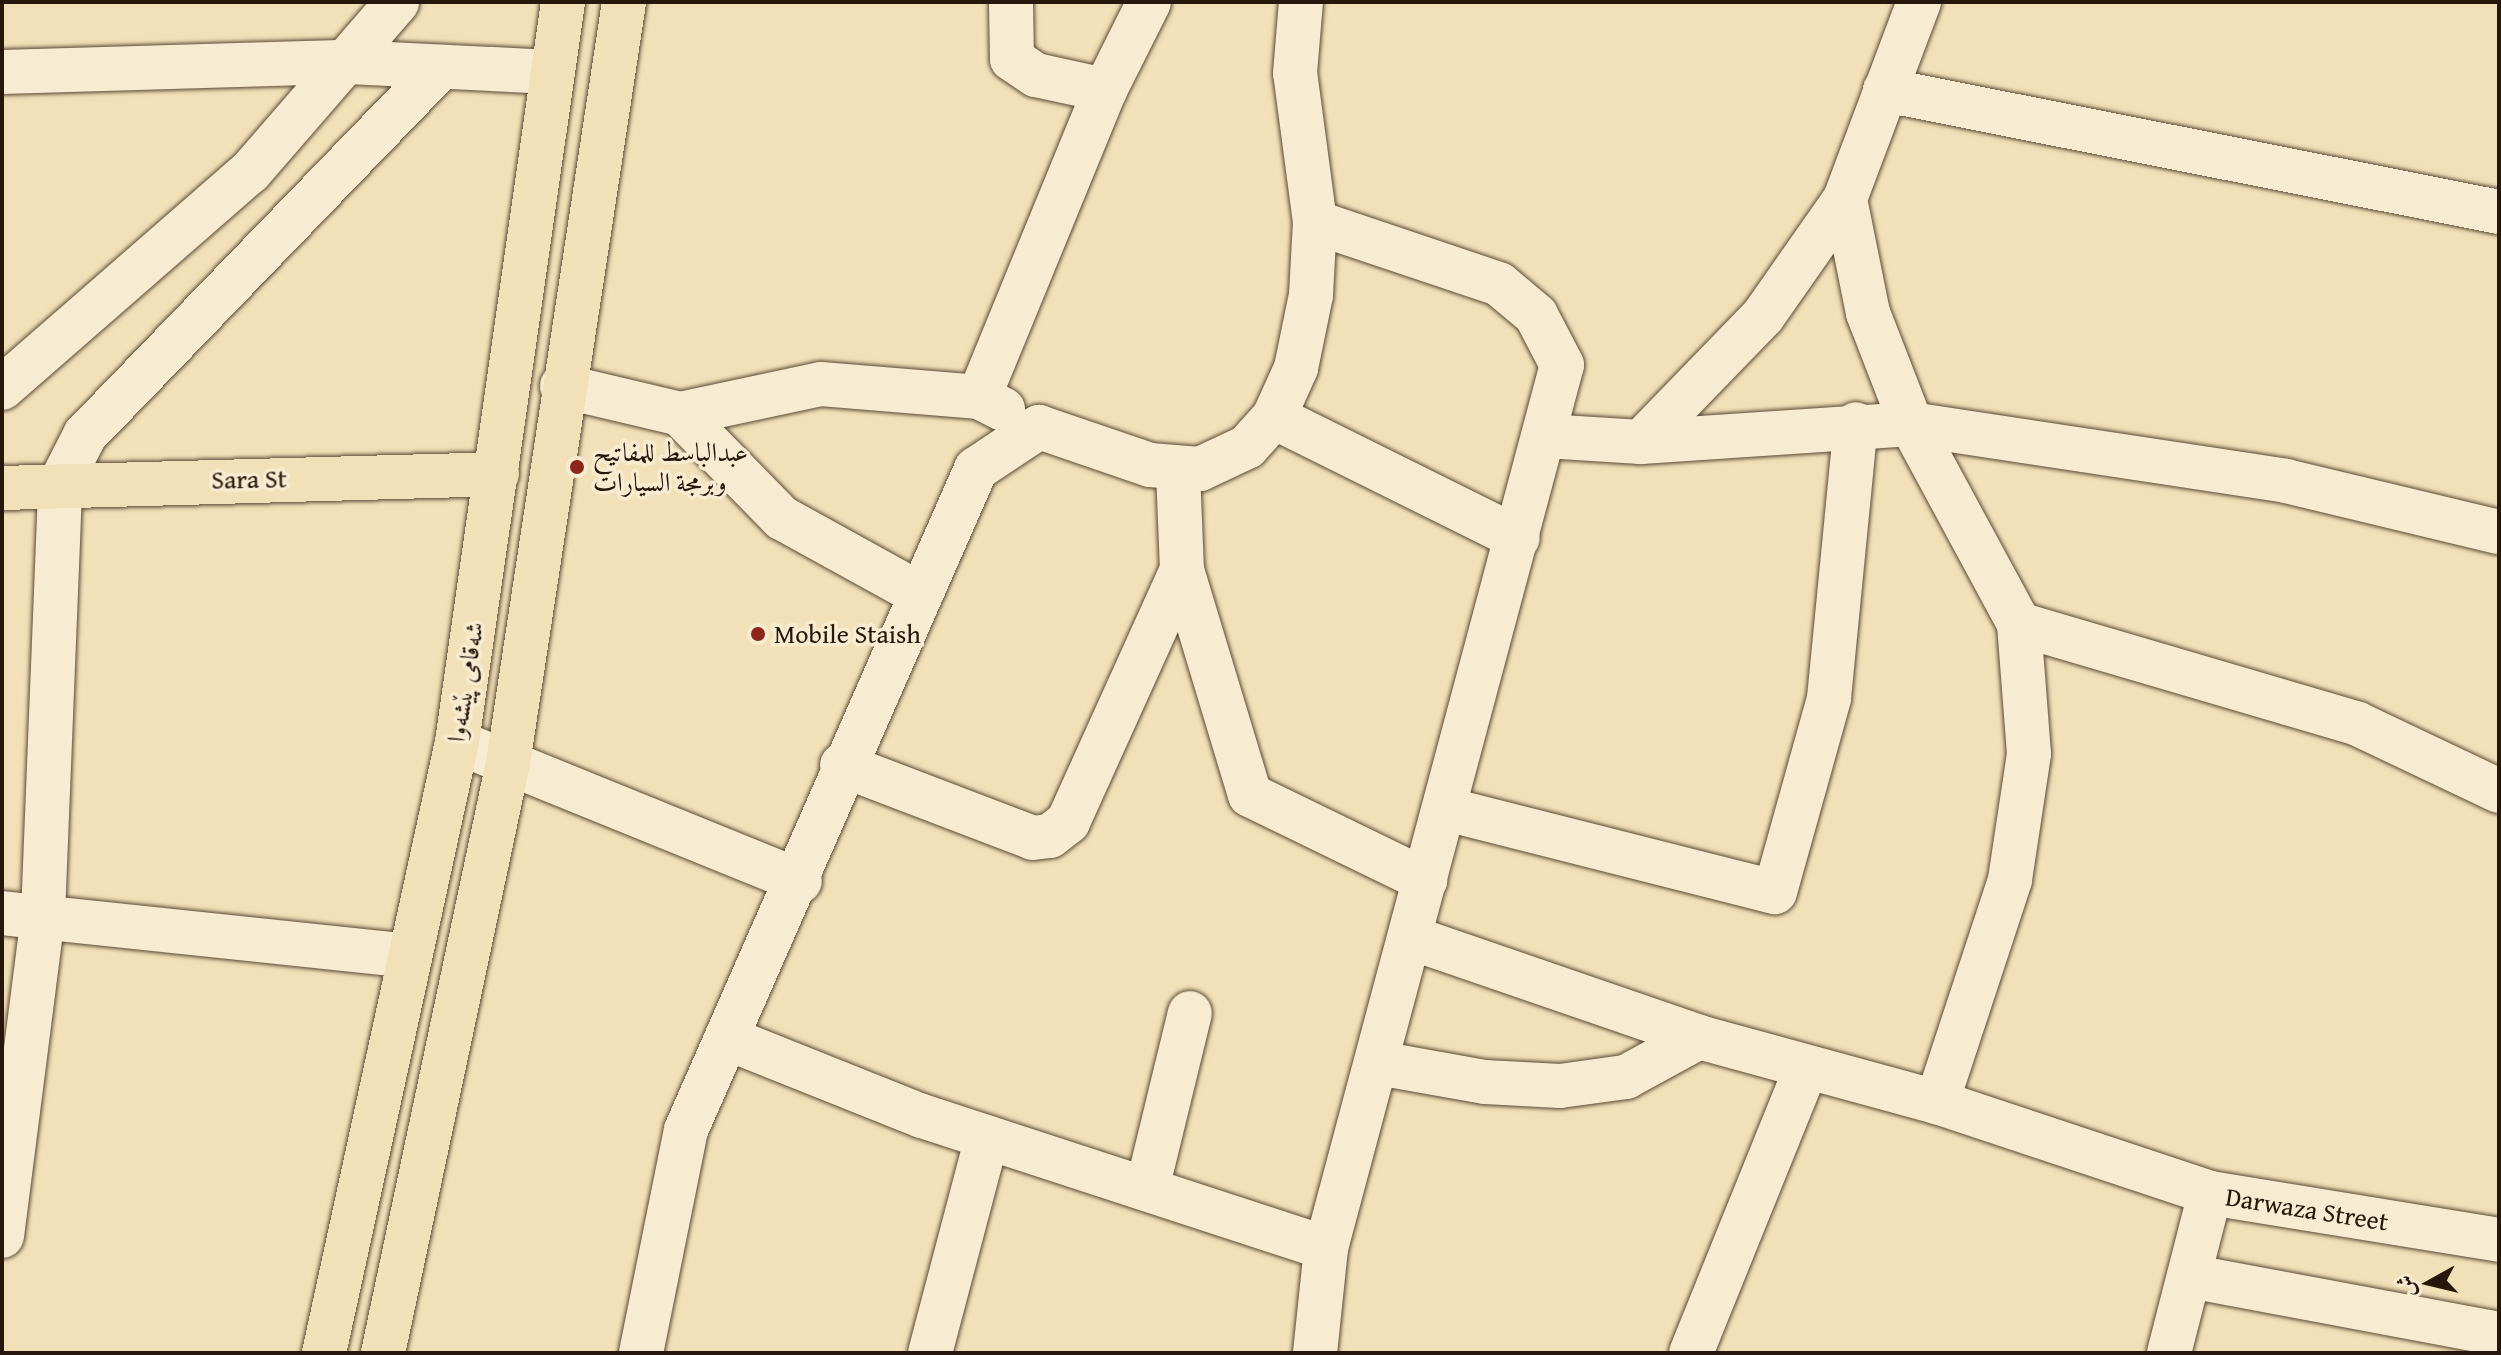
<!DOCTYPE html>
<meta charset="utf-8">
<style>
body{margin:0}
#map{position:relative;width:2501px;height:1355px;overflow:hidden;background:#f2e1b8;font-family:"Gentium Book Plus",Amiri,serif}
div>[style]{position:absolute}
.roads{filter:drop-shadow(0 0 2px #5a4936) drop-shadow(0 0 2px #5a4936)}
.minor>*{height:44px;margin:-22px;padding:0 22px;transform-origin:22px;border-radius:22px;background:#f7ecd1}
.major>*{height:44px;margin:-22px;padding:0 22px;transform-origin:22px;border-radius:22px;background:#f2e1b8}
.dots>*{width:22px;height:22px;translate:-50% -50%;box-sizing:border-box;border:4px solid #f7ecd1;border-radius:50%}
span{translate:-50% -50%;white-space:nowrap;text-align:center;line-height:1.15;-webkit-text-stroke:7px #f7ecd1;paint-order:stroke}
.poi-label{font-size:26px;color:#27160b}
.left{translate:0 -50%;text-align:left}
.street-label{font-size:26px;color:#27160b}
.frame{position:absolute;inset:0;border:4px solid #27160b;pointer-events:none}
.north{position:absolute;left:2389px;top:1243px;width:80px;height:80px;-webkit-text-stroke:6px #f7ecd1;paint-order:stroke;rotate:262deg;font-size:22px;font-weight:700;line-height:32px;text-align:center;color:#27160b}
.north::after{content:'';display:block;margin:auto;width:28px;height:36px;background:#27160b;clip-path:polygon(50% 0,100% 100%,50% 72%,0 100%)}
</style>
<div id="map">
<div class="roads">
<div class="minor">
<div style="left:1011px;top:2px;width:57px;rotate:89deg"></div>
<div style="left:1012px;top:59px;width:29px;rotate:34deg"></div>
<div style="left:1036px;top:75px;width:71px;rotate:12.3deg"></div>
<div style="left:1919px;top:2px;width:210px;rotate:110.6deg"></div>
<div style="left:1845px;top:199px;width:116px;rotate:78.6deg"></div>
<div style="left:1868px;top:313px;width:119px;rotate:68.8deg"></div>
<div style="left:1911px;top:424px;width:227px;rotate:61.6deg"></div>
<div style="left:2019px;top:624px;width:130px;rotate:85.6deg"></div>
<div style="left:2029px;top:754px;width:127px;rotate:98.6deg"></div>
<div style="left:2010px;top:880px;width:234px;rotate:108.2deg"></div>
<div style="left:2px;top:72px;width:346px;rotate:-1.7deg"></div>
<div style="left:348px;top:62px;width:204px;rotate:2.8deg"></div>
<div style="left:1885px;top:90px;width:626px;rotate:11.24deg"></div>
<div style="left:562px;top:386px;width:121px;rotate:13.3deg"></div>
<div style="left:680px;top:414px;width:146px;rotate:45.6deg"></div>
<div style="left:782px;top:518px;width:155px;rotate:28.9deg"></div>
<div style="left:2px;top:388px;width:329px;rotate:-41.1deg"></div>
<div style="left:250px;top:172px;width:225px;rotate:-49.1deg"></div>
<div style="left:979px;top:397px;width:332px;rotate:-67.7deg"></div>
<div style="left:1105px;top:90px;width:98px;rotate:-63.4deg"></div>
<div style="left:680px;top:414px;width:144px;rotate:-12deg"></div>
<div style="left:821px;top:384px;width:159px;rotate:4.7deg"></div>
<div style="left:979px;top:397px;width:27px;rotate:27deg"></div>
<div style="left:1274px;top:417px;width:272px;rotate:26.4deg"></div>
<div style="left:1545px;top:436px;width:96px;rotate:3.6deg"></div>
<div style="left:1641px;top:442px;width:271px;rotate:-3.8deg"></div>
<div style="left:1911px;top:424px;width:379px;rotate:8.6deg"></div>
<div style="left:2286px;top:481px;width:219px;rotate:13.5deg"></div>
<div style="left:1641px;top:442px;width:175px;rotate:-45.9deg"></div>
<div style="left:1763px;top:316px;width:143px;rotate:-55deg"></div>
<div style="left:1178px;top:471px;width:99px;rotate:87.7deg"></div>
<div style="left:1182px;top:570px;width:235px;rotate:73.2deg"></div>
<div style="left:1250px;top:795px;width:195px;rotate:25.9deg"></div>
<div style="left:2019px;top:624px;width:353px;rotate:16.4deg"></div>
<div style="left:2358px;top:724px;width:156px;rotate:25.4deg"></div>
<div style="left:457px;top:742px;width:370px;rotate:22.1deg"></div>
<div style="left:842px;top:765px;width:204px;rotate:20.9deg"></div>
<div style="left:1033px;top:838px;width:17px;rotate:-7deg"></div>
<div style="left:1050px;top:836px;width:23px;rotate:-38deg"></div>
<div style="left:1068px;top:822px;width:277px;rotate:-65.7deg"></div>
<div style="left:1446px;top:809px;width:339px;rotate:14.2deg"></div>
<div style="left:1775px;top:892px;width:201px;rotate:-74.4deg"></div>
<div style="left:1829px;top:698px;width:275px;rotate:-84.4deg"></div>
<div style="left:2px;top:913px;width:409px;rotate:6deg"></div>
<div style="left:1412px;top:938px;width:304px;rotate:19deg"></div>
<div style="left:1699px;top:1037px;width:247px;rotate:15.3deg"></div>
<div style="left:1937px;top:1102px;width:288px;rotate:18.4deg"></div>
<div style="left:2210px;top:1193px;width:293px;rotate:9.2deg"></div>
<div style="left:729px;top:1039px;width:208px;rotate:21.8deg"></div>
<div style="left:922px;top:1116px;width:425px;rotate:18.1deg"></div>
<div style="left:1378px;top:1063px;width:109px;rotate:10.1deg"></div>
<div style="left:1485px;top:1082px;width:75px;rotate:3.1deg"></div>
<div style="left:1560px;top:1086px;width:67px;rotate:-7.8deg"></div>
<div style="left:1626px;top:1077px;width:83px;rotate:-28.7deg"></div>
<div style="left:1147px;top:1189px;width:181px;rotate:-76.3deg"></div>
<div style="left:2px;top:1236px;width:324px;rotate:-82.7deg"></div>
<div style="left:43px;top:915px;width:431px;rotate:-87.7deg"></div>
<div style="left:60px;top:484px;width:55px;rotate:-63deg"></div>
<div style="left:85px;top:435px;width:512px;rotate:-45.95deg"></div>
<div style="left:2189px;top:1276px;width:315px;rotate:10.6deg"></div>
<div style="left:641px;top:1353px;width:227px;rotate:-78.6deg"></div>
<div style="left:686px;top:1130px;width:722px;rotate:-66.31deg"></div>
<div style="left:976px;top:469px;width:76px;rotate:-33.7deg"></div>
<div style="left:1039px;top:427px;width:117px;rotate:18.9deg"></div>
<div style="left:1150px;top:465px;width:50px;rotate:4.6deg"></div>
<div style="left:1200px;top:469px;width:52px;rotate:-25.1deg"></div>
<div style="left:1247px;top:447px;width:40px;rotate:-48deg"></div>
<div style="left:1274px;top:417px;width:54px;rotate:-65.8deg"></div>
<div style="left:1296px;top:368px;width:75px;rotate:-78.4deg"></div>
<div style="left:1311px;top:295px;width:73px;rotate:-86.9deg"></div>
<div style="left:1315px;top:222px;width:150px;rotate:-97.6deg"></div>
<div style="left:1295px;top:73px;width:71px;rotate:-85.2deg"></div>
<div style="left:930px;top:1353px;width:223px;rotate:-75.2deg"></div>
<div style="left:1315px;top:1353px;width:106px;rotate:-84deg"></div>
<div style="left:1326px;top:1248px;width:914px;rotate:-75.04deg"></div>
<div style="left:1562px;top:365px;width:56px;rotate:-117.5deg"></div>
<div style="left:1536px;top:315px;width:48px;rotate:-140deg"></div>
<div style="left:1499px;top:284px;width:194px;rotate:-161.4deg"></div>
<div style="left:1691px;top:1353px;width:306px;rotate:-68deg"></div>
<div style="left:2169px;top:1353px;width:165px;rotate:-75.6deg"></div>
</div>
<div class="major">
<div style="left:2px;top:488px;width:495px;rotate:-1.6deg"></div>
<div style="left:324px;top:1353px;width:625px;rotate:-77.72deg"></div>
<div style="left:457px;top:742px;width:748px;rotate:-81.85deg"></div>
<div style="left:383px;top:1353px;width:603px;rotate:-78.04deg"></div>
<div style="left:508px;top:763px;width:770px;rotate:-81.33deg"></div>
</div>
</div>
<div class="dots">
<div style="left:577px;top:467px;background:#8f2418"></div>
<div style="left:758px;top:634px;background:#8f2418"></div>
</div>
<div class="poi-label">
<span class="left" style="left:593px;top:467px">عبدالباسط للمفاتيح<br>وبرمجة السيارات</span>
<span class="left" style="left:774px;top:634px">Mobile Staish</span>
</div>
<div class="street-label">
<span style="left:249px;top:479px;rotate:-1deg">Sara St</span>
<span style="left:465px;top:682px;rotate:-81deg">شەقامی پێشەوا</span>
<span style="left:2307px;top:1209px;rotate:9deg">Darwaza Street</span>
</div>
<div class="frame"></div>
<div class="north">ش</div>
</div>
